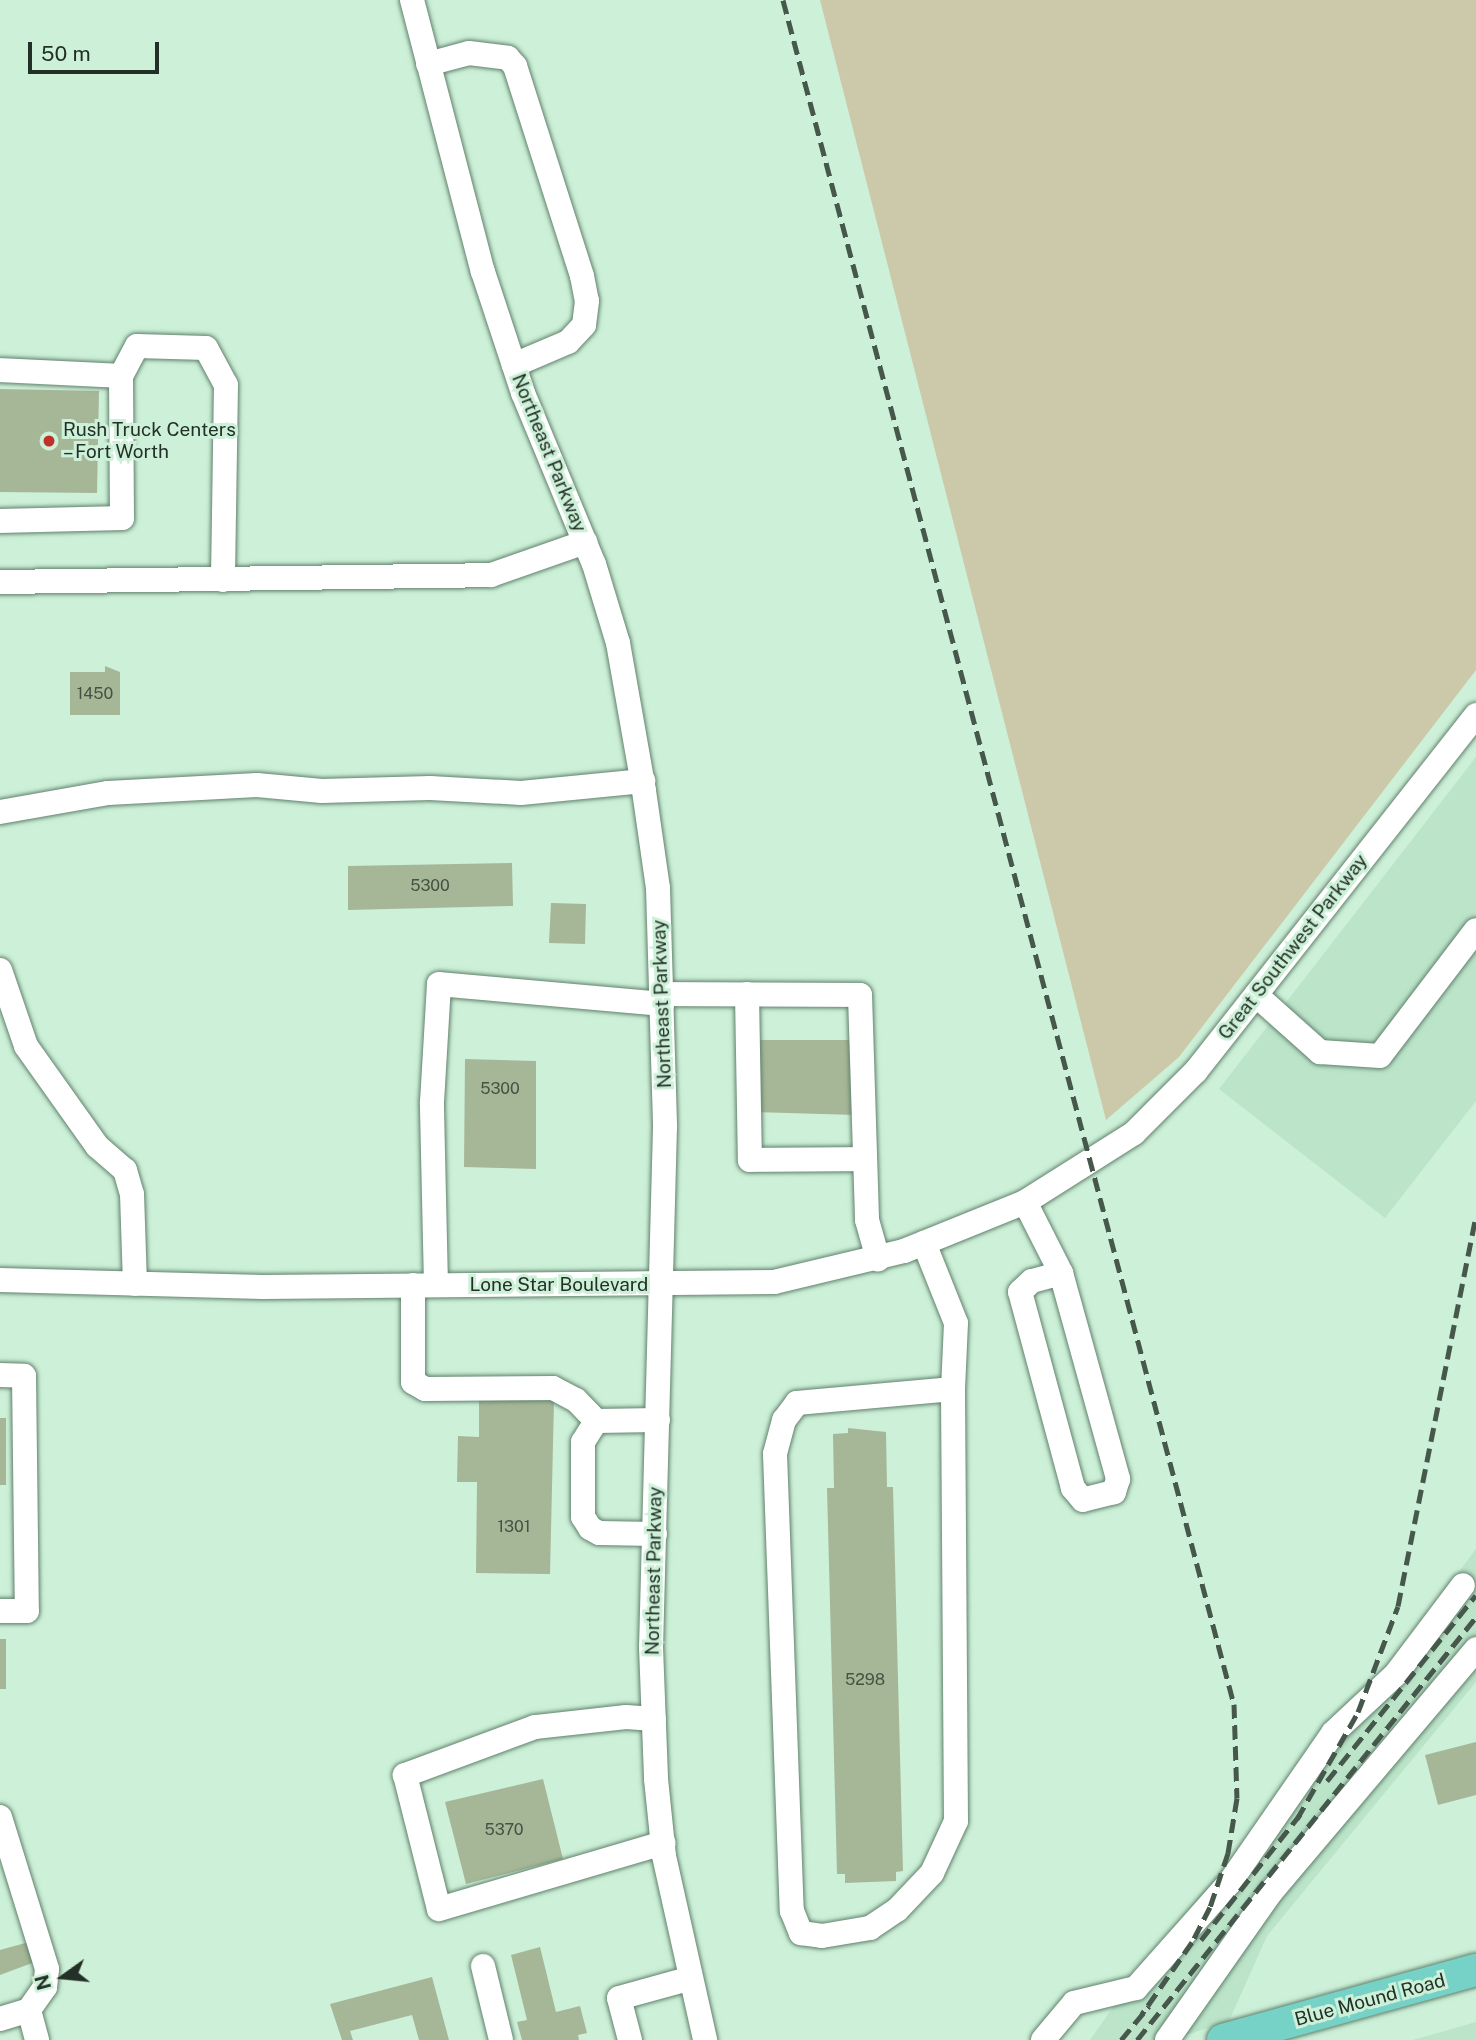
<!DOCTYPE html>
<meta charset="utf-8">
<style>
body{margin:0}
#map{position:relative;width:1476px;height:2040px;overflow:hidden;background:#cdf0d8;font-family:"Public Sans",sans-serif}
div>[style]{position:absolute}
.built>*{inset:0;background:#bbe4c9}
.green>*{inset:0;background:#cbc9a9}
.building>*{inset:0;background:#a6b797}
.roads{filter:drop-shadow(0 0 2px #61816c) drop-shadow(0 0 2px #61816c)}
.minor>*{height:24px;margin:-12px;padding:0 12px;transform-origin:12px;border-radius:12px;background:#fff}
.major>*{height:32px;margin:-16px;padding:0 16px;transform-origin:16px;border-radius:16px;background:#76d1c6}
.rail>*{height:5px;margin-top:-2.5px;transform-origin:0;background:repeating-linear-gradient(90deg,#46584c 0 14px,transparent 0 21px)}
.dots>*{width:19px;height:19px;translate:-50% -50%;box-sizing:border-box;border:4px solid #cdf0d8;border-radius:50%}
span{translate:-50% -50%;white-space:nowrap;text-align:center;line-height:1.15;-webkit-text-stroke:6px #cdf0d8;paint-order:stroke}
.number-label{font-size:16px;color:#445243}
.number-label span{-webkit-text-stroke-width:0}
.poi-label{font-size:19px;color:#233027}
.left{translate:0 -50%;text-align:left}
.street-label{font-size:19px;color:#233027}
.north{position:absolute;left:28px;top:1942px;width:70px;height:70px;-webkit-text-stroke:5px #cdf0d8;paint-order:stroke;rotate:255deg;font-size:19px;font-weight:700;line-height:28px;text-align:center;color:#233027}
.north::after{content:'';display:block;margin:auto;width:24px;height:32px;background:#233027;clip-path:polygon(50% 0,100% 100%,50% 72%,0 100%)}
.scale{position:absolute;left:28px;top:42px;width:131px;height:32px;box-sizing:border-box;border:4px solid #233027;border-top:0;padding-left:9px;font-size:21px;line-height:24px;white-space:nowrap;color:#233027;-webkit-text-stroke:5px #cdf0d8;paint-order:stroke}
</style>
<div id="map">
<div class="built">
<div style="clip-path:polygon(1476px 757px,1476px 1101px,1385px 1218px,1219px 1089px)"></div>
<div style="clip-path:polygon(1476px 1549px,1476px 1682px,1267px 1936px,1229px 2021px,1171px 2040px,1090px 2040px,1145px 1962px,1393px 1659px)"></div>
<div style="clip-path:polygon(1476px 2022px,1476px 2040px,1413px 2040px)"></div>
</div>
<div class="green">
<div style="clip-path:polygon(820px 0,1476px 0,1476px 670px,1179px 1057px,1106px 1120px)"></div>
</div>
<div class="building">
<div style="clip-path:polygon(0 389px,99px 391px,97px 493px,0 492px)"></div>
<div style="clip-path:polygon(105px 666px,120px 672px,120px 715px,70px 715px,70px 672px,105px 672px)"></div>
<div style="clip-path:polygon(512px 863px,513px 906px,348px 910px,348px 866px)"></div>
<div style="clip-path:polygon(551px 903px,586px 904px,585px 944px,549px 943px)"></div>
<div style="clip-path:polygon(752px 1040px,856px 1040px,856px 1115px,752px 1112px)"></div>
<div style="clip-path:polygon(465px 1059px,536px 1061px,536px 1169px,464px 1167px)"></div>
<div style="clip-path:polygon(479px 1399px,554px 1401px,550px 1574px,476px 1573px,477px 1482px,457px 1482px,458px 1436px,479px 1437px)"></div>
<div style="clip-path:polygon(0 1418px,6px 1418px,6px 1485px,0 1485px)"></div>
<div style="clip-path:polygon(848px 1428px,886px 1432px,887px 1487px,893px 1487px,903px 1871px,896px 1872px,896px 1881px,845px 1883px,845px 1874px,837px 1874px,827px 1488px,834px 1488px,833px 1434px,848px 1433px)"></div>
<div style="clip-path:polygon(0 1639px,6px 1639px,6px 1689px,0 1689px)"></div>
<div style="clip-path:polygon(1476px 1742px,1476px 1795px,1438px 1805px,1425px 1755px)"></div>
<div style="clip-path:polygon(543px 1779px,563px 1859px,466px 1884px,445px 1802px)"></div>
<div style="clip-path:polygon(29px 1942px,35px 1962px,0 1975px,0 1950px)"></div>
<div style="clip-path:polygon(540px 1947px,556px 2012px,580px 2006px,587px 2033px,578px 2035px,579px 2040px,522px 2040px,517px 2022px,527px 2020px,511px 1955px)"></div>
<div style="clip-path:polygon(432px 1977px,449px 2040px,419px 2040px,412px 2015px,350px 2031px,353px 2040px,342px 2040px,330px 2004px)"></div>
</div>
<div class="roads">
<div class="minor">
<div style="left:412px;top:0;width:281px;rotate:75.4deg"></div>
<div style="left:483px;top:272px;width:127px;rotate:71.7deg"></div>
<div style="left:523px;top:393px;width:185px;rotate:67.5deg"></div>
<div style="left:594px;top:564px;width:83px;rotate:73.1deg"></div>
<div style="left:618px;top:643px;width:150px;rotate:80deg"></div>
<div style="left:644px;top:791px;width:98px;rotate:81.8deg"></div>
<div style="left:658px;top:888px;width:239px;rotate:88.3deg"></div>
<div style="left:665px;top:1127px;width:520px;rotate:91.54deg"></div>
<div style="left:651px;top:1647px;width:132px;rotate:87.8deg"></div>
<div style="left:656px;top:1779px;width:77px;rotate:84.1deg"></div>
<div style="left:664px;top:1856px;width:189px;rotate:77.4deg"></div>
<div style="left:428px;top:64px;width:42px;rotate:-15deg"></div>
<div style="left:469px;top:53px;width:39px;rotate:7deg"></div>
<div style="left:508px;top:58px;width:11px;rotate:49deg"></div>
<div style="left:515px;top:66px;width:220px;rotate:72.3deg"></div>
<div style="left:582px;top:276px;width:25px;rotate:79deg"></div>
<div style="left:587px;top:301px;width:24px;rotate:97deg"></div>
<div style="left:584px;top:325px;width:23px;rotate:133deg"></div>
<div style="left:568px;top:342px;width:59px;rotate:156.9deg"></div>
<div style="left:0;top:370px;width:121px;rotate:2.8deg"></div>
<div style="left:121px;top:376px;width:142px;rotate:89.6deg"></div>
<div style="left:122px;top:518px;width:122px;rotate:178.6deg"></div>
<div style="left:121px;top:376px;width:34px;rotate:-62deg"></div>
<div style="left:137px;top:346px;width:69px;rotate:1.7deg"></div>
<div style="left:206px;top:348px;width:42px;rotate:61.6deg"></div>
<div style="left:226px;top:385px;width:195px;rotate:90.9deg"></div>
<div style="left:0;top:582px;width:491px;rotate:-0.8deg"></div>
<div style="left:491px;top:575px;width:100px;rotate:-19.3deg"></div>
<div style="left:0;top:812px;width:110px;rotate:-10deg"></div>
<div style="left:108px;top:793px;width:149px;rotate:-3.1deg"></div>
<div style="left:257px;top:785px;width:65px;rotate:5.3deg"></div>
<div style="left:322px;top:791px;width:108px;rotate:-1.6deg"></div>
<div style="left:430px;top:788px;width:91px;rotate:3.1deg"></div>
<div style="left:521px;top:793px;width:123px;rotate:-5.6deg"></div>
<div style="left:0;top:970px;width:80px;rotate:71.1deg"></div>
<div style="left:26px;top:1046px;width:123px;rotate:54.6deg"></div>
<div style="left:97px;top:1146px;width:37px;rotate:41deg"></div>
<div style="left:125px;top:1170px;width:25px;rotate:74deg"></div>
<div style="left:132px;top:1194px;width:90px;rotate:88.1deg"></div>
<div style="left:661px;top:994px;width:199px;rotate:0.3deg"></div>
<div style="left:860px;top:995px;width:225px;rotate:88.2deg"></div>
<div style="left:867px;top:1220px;width:41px;rotate:74.2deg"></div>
<div style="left:747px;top:994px;width:166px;rotate:89deg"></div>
<div style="left:750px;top:1160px;width:115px;rotate:-0.5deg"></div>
<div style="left:1256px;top:995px;width:86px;rotate:41.7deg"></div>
<div style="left:1320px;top:1052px;width:60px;rotate:3.8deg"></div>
<div style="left:1380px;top:1056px;width:158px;rotate:-52.7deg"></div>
<div style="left:1025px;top:1202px;width:80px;rotate:63.1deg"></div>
<div style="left:1061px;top:1273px;width:214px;rotate:74.5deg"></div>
<div style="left:1118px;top:1479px;width:14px;rotate:107deg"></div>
<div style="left:1114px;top:1492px;width:32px;rotate:166deg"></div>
<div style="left:1083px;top:1500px;width:16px;rotate:-130deg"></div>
<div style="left:1073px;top:1488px;width:203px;rotate:-105.1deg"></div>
<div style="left:1020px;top:1292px;width:16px;rotate:-43deg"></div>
<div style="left:1032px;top:1281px;width:30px;rotate:-15deg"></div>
<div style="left:924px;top:1243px;width:86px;rotate:68.2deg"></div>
<div style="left:956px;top:1323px;width:66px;rotate:92.6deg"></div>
<div style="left:953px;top:1389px;width:157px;rotate:174.9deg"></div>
<div style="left:797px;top:1403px;width:21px;rotate:127deg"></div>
<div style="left:784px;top:1420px;width:35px;rotate:105deg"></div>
<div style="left:775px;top:1454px;width:457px;rotate:87.9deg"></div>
<div style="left:792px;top:1911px;width:24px;rotate:68deg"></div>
<div style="left:801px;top:1933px;width:21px;rotate:8deg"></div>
<div style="left:822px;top:1936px;width:49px;rotate:-9.5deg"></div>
<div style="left:870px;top:1928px;width:32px;rotate:-34deg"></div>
<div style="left:897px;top:1910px;width:51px;rotate:-46.6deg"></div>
<div style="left:932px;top:1873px;width:57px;rotate:-65.2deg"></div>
<div style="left:956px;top:1821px;width:432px;rotate:-90.4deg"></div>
<div style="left:0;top:1280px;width:263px;rotate:1.5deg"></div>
<div style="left:263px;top:1287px;width:511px;rotate:-0.56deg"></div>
<div style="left:774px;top:1282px;width:134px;rotate:-13.4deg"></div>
<div style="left:904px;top:1251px;width:131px;rotate:-22deg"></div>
<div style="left:1025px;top:1202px;width:129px;rotate:-32.3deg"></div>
<div style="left:1134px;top:1133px;width:88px;rotate:-45deg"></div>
<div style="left:1196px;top:1071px;width:453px;rotate:-51.8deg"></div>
<div style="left:413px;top:1285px;width:97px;rotate:90deg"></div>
<div style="left:413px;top:1382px;width:14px;rotate:30deg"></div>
<div style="left:425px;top:1389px;width:128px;rotate:-0.4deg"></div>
<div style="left:553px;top:1388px;width:26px;rotate:28deg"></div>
<div style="left:576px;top:1400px;width:29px;rotate:46deg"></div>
<div style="left:436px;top:1285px;width:183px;rotate:-91.3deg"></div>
<div style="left:432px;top:1102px;width:118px;rotate:-86.6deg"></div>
<div style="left:439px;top:984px;width:224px;rotate:5.1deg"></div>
<div style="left:0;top:1375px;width:24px;rotate:2deg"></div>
<div style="left:24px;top:1376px;width:235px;rotate:89.3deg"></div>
<div style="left:27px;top:1611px;width:27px;rotate:180deg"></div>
<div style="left:655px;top:1534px;width:56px;rotate:-179deg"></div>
<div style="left:599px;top:1533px;width:10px;rotate:-151deg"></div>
<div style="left:590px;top:1528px;width:13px;rotate:-122deg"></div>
<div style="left:583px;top:1517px;width:75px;rotate:-90deg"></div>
<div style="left:583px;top:1442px;width:25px;rotate:-58deg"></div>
<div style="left:596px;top:1421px;width:62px;rotate:-0.9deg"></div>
<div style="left:654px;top:1719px;width:28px;rotate:-176deg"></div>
<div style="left:626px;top:1717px;width:92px;rotate:173.7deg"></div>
<div style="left:535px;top:1727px;width:139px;rotate:159.7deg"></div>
<div style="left:405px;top:1775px;width:138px;rotate:75.8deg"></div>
<div style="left:439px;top:1909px;width:234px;rotate:-16.4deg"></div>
<div style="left:0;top:1817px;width:159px;rotate:72.8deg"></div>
<div style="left:47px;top:1969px;width:18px;rotate:96deg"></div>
<div style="left:45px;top:1987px;width:28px;rotate:125deg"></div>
<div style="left:483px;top:1966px;width:76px;rotate:76.3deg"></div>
<div style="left:0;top:2019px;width:30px;rotate:-17deg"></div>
<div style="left:29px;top:2010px;width:31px;rotate:75deg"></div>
<div style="left:630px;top:2040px;width:43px;rotate:-104.7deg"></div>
<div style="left:619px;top:1998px;width:72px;rotate:-15.4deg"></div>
<div style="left:1043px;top:2040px;width:48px;rotate:-50deg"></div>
<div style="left:1074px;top:2003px;width:64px;rotate:-13.6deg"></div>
<div style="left:1136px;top:1988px;width:142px;rotate:-48.4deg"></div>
<div style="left:1230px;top:1882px;width:181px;rotate:-55.3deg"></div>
<div style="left:1333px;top:1733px;width:86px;rotate:-43.1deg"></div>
<div style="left:1396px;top:1674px;width:111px;rotate:-53deg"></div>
<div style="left:1167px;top:2040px;width:181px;rotate:-54.9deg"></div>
<div style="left:1271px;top:1892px;width:318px;rotate:-49.8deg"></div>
</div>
<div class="major">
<div style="left:1223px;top:2040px;width:263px;rotate:-15.5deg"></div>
</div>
</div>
<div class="rail">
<div style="left:783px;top:0;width:1763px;rotate:75.18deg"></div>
<div style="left:1234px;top:1704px;width:94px;rotate:88.2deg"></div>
<div style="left:1237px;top:1798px;width:56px;rotate:99.3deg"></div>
<div style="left:1228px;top:1853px;width:57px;rotate:108.4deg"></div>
<div style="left:1210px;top:1907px;width:39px;rotate:117deg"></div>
<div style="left:1192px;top:1942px;width:88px;rotate:124.8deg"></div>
<div style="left:1327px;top:1781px;width:238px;rotate:-51.3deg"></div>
<div style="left:1297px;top:1819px;width:123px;rotate:-60.3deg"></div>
<div style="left:1358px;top:1712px;width:113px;rotate:-69.3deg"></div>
<div style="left:1398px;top:1606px;width:397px;rotate:-78.7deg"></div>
<div style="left:1201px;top:1940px;width:164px;rotate:-51.7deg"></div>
<div style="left:1121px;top:2040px;width:44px;rotate:-50.5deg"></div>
<div style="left:1137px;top:2040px;width:542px;rotate:-51.29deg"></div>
</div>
<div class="dots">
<div style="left:49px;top:441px;background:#bf312a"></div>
</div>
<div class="number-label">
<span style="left:95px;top:694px">1450</span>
<span style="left:430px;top:886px">5300</span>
<span style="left:500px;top:1089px">5300</span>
<span style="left:514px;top:1527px">1301</span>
<span style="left:865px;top:1680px">5298</span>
<span style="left:504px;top:1830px">5370</span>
</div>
<div class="poi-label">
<span class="left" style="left:63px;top:441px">Rush Truck Centers<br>– Fort Worth</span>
</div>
<div class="street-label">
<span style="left:549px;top:453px;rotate:68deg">Northeast Parkway</span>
<span style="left:1293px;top:947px;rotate:-52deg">Great Southwest Parkway</span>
<span style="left:662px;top:1004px;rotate:-92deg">Northeast Parkway</span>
<span style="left:559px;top:1285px">Lone Star Boulevard</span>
<span style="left:654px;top:1571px;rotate:-89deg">Northeast Parkway</span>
<span style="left:1370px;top:2000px;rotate:-15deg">Blue Mound Road</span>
</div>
<div class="north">N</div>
<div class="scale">50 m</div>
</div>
